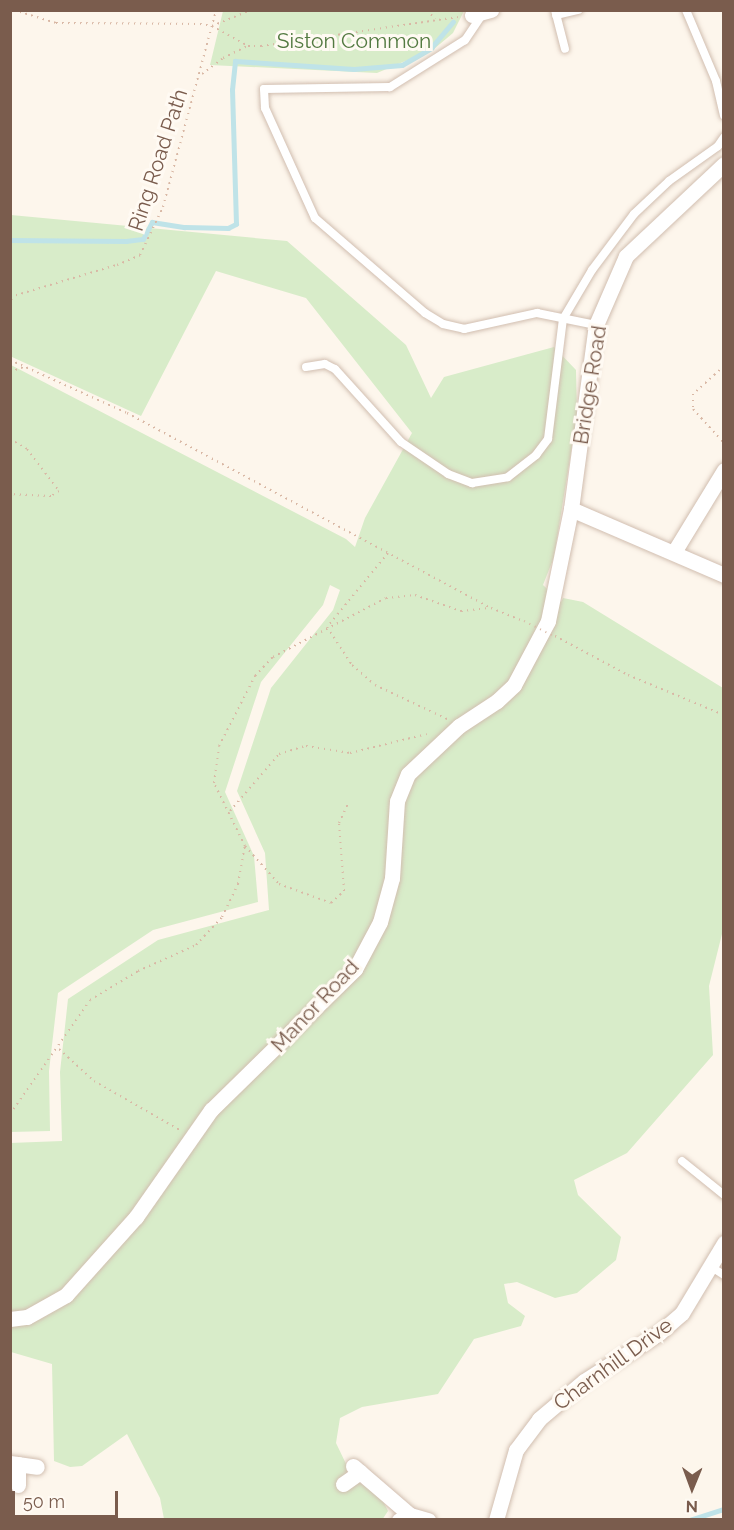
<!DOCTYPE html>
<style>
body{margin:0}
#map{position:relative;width:734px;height:1530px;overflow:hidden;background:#fdf6ec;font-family:Raleway,sans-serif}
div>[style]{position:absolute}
.green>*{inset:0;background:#d8ecc9}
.stream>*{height:4.5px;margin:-2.25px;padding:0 2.25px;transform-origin:2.25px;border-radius:2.25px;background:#bfe3e8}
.path>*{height:2px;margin-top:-1px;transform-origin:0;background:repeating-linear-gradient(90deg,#d9b8a5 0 1.5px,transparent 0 6px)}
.roads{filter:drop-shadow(0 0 2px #d1beb0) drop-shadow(0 0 2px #d1beb0)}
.service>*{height:8px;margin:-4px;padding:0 4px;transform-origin:4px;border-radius:4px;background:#fff}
.minor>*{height:15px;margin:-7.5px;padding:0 7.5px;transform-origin:7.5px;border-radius:7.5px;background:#fff}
.path-bridge>*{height:2px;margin-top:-1px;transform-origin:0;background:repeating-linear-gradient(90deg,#d9b8a5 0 1.5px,transparent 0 6px)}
span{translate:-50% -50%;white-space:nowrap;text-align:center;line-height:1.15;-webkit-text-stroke:6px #fffaf3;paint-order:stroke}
.park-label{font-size:21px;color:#537a41}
.street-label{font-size:21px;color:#7a5c4d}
.frame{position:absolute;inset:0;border:12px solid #7a5c4d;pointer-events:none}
.north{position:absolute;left:662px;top:1458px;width:60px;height:60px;-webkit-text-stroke:4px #fffaf3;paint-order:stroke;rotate:181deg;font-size:16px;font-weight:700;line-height:24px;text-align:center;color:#7a5c4d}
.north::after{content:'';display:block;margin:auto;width:21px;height:27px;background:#7a5c4d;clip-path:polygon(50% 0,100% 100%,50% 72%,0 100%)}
.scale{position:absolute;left:12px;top:1491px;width:106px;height:27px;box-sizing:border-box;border:3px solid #7a5c4d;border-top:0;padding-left:8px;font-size:18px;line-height:21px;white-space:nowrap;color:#7a5c4d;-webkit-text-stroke:4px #fffaf3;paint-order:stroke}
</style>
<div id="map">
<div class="green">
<div style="clip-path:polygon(223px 11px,223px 10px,464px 11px,453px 33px,434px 49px,377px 73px,210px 65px)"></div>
<div style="clip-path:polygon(11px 215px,287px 241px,406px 345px,431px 398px,444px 377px,554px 347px,576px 370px,577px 415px,554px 557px,543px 585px,561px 602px,563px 598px,583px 602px,723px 688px,724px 926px,709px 986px,713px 1055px,627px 1153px,574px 1180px,578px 1195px,621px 1237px,616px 1260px,577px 1293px,555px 1298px,517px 1282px,504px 1284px,508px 1303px,525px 1316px,521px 1326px,474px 1339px,438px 1394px,362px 1407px,340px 1418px,336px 1443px,348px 1468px,346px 1475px,380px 1495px,388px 1511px,382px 1520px,164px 1519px,160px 1498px,127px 1434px,82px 1466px,70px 1467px,54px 1461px,52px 1364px,11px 1352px,10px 1143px,62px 1141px,60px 1072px,68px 999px,158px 940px,269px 910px,265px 853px,237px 791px,271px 688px,333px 610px,340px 590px,330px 585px,323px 605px,261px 682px,225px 792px,254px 856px,258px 902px,153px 930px,58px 993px,49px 1071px,50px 1131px,11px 1132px,11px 365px,346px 539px,355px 547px,365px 518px,412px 433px,306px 298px,216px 271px,141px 416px,12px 357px)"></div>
</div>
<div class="stream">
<div style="left:10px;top:240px;width:116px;rotate:0.5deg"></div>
<div style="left:126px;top:241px;width:17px;rotate:-7deg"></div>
<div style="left:143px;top:239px;width:19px;rotate:-62deg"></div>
<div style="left:152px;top:222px;width:33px;rotate:9deg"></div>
<div style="left:185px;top:227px;width:43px;rotate:1.3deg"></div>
<div style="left:228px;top:228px;width:9px;rotate:-27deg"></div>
<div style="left:236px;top:224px;width:134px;rotate:-91.7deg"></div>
<div style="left:232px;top:90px;width:29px;rotate:-84deg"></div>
<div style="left:235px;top:61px;width:119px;rotate:3.8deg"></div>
<div style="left:354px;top:69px;width:48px;rotate:-4.8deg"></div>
<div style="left:402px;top:65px;width:34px;rotate:-30deg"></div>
<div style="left:431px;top:48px;width:34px;rotate:-50deg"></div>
<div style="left:690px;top:1520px;width:36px;rotate:-18deg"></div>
</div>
<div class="path">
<div style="left:14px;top:10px;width:44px;rotate:17.2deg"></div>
<div style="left:56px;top:23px;width:144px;rotate:0.4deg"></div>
<div style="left:200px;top:24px;width:12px;rotate:9deg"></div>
<div style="left:212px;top:26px;width:41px;rotate:29.1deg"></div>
<div style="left:248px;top:46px;width:13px"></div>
<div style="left:261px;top:46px;width:199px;rotate:-8.4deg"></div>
<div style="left:427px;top:10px;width:12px;rotate:48deg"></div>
<div style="left:212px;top:26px;width:42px;rotate:-22.3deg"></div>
<div style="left:202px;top:74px;width:26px;rotate:-37deg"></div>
<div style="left:223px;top:58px;width:28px;rotate:-26deg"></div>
<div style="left:10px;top:297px;width:112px;rotate:-16.7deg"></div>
<div style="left:117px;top:265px;width:25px;rotate:-23deg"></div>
<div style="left:140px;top:255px;width:53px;rotate:-64.4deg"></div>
<div style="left:163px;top:207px;width:204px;rotate:-74.9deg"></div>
<div style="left:10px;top:306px;width:9px;rotate:-77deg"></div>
<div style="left:10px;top:360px;width:128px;rotate:24.4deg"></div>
<div style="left:127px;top:413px;width:413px;rotate:28.2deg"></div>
<div style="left:491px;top:608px;width:35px;rotate:22deg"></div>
<div style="left:724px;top:366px;width:42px;rotate:137.9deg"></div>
<div style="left:693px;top:394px;width:15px;rotate:90deg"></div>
<div style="left:693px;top:409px;width:46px;rotate:47.6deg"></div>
<div style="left:10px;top:372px;width:15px;rotate:-20deg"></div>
<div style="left:10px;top:439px;width:20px;rotate:30deg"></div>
<div style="left:27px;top:449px;width:53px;rotate:52.7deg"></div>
<div style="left:59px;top:491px;width:9px;rotate:148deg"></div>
<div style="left:51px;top:496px;width:41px;rotate:-177.2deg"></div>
<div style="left:388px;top:553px;width:96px;rotate:129.5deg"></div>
<div style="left:327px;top:627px;width:45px;rotate:56.7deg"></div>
<div style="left:352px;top:665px;width:30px;rotate:41deg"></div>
<div style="left:375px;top:685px;width:80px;rotate:25.3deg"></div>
<div style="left:10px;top:574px;width:21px;rotate:90deg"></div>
<div style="left:555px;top:636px;width:83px;rotate:28.1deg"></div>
<div style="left:628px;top:675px;width:104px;rotate:22.6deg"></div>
<div style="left:230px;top:811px;width:75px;rotate:-49.3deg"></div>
<div style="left:279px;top:754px;width:28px;rotate:-17deg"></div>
<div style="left:306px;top:746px;width:45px;rotate:9deg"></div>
<div style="left:350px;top:753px;width:79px;rotate:-13.9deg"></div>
<div style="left:245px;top:846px;width:51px;rotate:48.2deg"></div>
<div style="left:279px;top:884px;width:55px;rotate:20.1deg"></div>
<div style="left:331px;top:903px;width:18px;rotate:-43deg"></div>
<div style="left:344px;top:891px;width:68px;rotate:-94.2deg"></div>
<div style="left:339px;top:823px;width:23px;rotate:-65deg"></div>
<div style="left:59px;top:1049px;width:47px;rotate:42.4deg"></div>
<div style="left:94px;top:1081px;width:99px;rotate:29.7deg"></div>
<div style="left:10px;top:1114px;width:139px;rotate:-54.9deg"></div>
<div style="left:90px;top:1000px;width:56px;rotate:-31.1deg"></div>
<div style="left:138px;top:971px;width:64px;rotate:-24.1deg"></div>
<div style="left:196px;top:945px;width:38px;rotate:-47deg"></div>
<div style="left:222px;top:917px;width:37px;rotate:-64deg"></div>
<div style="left:238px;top:884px;width:39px;rotate:-80deg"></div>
<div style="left:245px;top:846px;width:70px;rotate:-116.2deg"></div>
<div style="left:214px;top:783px;width:37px;rotate:-82deg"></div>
<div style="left:219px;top:746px;width:79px;rotate:-62.8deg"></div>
<div style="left:255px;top:676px;width:26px;rotate:-47deg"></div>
<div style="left:273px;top:657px;width:127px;rotate:-27.6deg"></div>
<div style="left:386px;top:598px;width:29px;rotate:-6deg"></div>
<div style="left:415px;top:595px;width:49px;rotate:19.2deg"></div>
<div style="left:461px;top:611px;width:30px;rotate:-6deg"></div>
</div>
<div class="roads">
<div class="service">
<div style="left:555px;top:10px;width:40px;rotate:75.6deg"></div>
<div style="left:686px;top:10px;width:77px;rotate:67.1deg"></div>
<div style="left:716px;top:81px;width:35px;rotate:77deg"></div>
<div style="left:484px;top:12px;width:34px;rotate:124deg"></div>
<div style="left:465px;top:40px;width:89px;rotate:147.9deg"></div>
<div style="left:390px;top:87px;width:126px;rotate:179.1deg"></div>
<div style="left:264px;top:89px;width:19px;rotate:87deg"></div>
<div style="left:265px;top:108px;width:121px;rotate:65.6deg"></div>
<div style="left:315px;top:218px;width:145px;rotate:40.8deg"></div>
<div style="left:425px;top:313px;width:21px;rotate:31deg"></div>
<div style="left:443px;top:324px;width:22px;rotate:13deg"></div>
<div style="left:464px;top:329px;width:75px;rotate:-12.4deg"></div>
<div style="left:537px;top:313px;width:60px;rotate:11.5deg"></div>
<div style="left:556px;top:15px;width:23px;rotate:-13deg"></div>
<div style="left:306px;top:367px;width:19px;rotate:-9deg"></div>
<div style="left:325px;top:364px;width:11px;rotate:27deg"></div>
<div style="left:335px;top:369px;width:98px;rotate:47.9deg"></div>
<div style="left:401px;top:442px;width:57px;rotate:34.2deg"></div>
<div style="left:448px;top:474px;width:26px;rotate:21deg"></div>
<div style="left:472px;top:483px;width:36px;rotate:-9deg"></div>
<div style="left:508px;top:477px;width:36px;rotate:-38deg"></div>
<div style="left:536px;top:455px;width:20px;rotate:-53deg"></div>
<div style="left:548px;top:439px;width:121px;rotate:-82.9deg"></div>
<div style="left:563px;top:319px;width:57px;rotate:-59.4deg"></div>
<div style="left:592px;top:270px;width:70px;rotate:-53.1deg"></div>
<div style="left:634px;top:214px;width:48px;rotate:-43.3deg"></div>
<div style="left:669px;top:181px;width:60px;rotate:-35.5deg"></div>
<div style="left:718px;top:146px;width:11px;rotate:-56deg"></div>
<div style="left:682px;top:1161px;width:54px;rotate:39deg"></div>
<div style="left:710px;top:1266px;width:17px;rotate:33deg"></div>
</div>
<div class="minor">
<div style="left:472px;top:15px;width:20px;rotate:-15deg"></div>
<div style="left:571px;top:509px;width:167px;rotate:23.3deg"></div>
<div style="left:674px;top:552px;width:96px;rotate:-58.6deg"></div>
<div style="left:10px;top:1319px;width:17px;rotate:-7deg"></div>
<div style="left:27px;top:1317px;width:45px;rotate:-29.4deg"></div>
<div style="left:66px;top:1295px;width:105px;rotate:-48.1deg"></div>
<div style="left:136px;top:1217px;width:131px;rotate:-55deg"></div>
<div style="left:211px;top:1110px;width:202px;rotate:-44.4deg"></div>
<div style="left:355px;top:969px;width:53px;rotate:-62deg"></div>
<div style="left:380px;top:922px;width:46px;rotate:-74.7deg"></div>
<div style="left:392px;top:878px;width:77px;rotate:-86.3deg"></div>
<div style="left:397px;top:801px;width:29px;rotate:-68deg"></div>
<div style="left:408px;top:774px;width:70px;rotate:-43.3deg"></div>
<div style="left:459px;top:726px;width:45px;rotate:-33.3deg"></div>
<div style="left:497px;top:701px;width:23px;rotate:-43deg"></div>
<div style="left:514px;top:685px;width:72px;rotate:-62deg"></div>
<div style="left:548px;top:621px;width:114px;rotate:-78.4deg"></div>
<div style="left:571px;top:509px;width:186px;rotate:-82.3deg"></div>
<div style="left:596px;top:325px;width:75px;rotate:-66.5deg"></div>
<div style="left:626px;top:256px;width:134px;rotate:-43.2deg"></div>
<div style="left:10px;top:1463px;width:27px;rotate:8deg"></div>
<div style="left:18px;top:1464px;width:21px;rotate:90deg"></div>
<div style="left:353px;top:1466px;width:75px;rotate:40.7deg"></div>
<div style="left:343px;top:1484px;width:21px;rotate:-35deg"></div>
<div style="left:399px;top:1520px;width:12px;rotate:-24deg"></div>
<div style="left:410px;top:1515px;width:19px;rotate:16deg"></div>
<div style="left:496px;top:1520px;width:73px;rotate:-74.1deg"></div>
<div style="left:516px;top:1450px;width:39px;rotate:-53deg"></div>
<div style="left:539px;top:1419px;width:59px;rotate:-40.2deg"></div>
<div style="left:584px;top:1381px;width:89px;rotate:-32.6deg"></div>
<div style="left:659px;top:1333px;width:30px;rotate:-41deg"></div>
<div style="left:682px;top:1313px;width:82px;rotate:-59deg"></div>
</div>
</div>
<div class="path-bridge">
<div style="left:524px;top:621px;width:34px;rotate:27deg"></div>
</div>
<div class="park-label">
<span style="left:354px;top:41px">Siston Common</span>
</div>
<div class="street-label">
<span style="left:158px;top:160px;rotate:-72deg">Ring Road Path</span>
<span style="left:590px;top:385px;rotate:-81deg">Bridge Road</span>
<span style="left:315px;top:1006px;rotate:-47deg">Manor Road</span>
<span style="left:613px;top:1364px;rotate:-36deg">Charnhill Drive</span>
</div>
<div class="frame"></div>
<div class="north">N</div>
<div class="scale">50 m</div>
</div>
